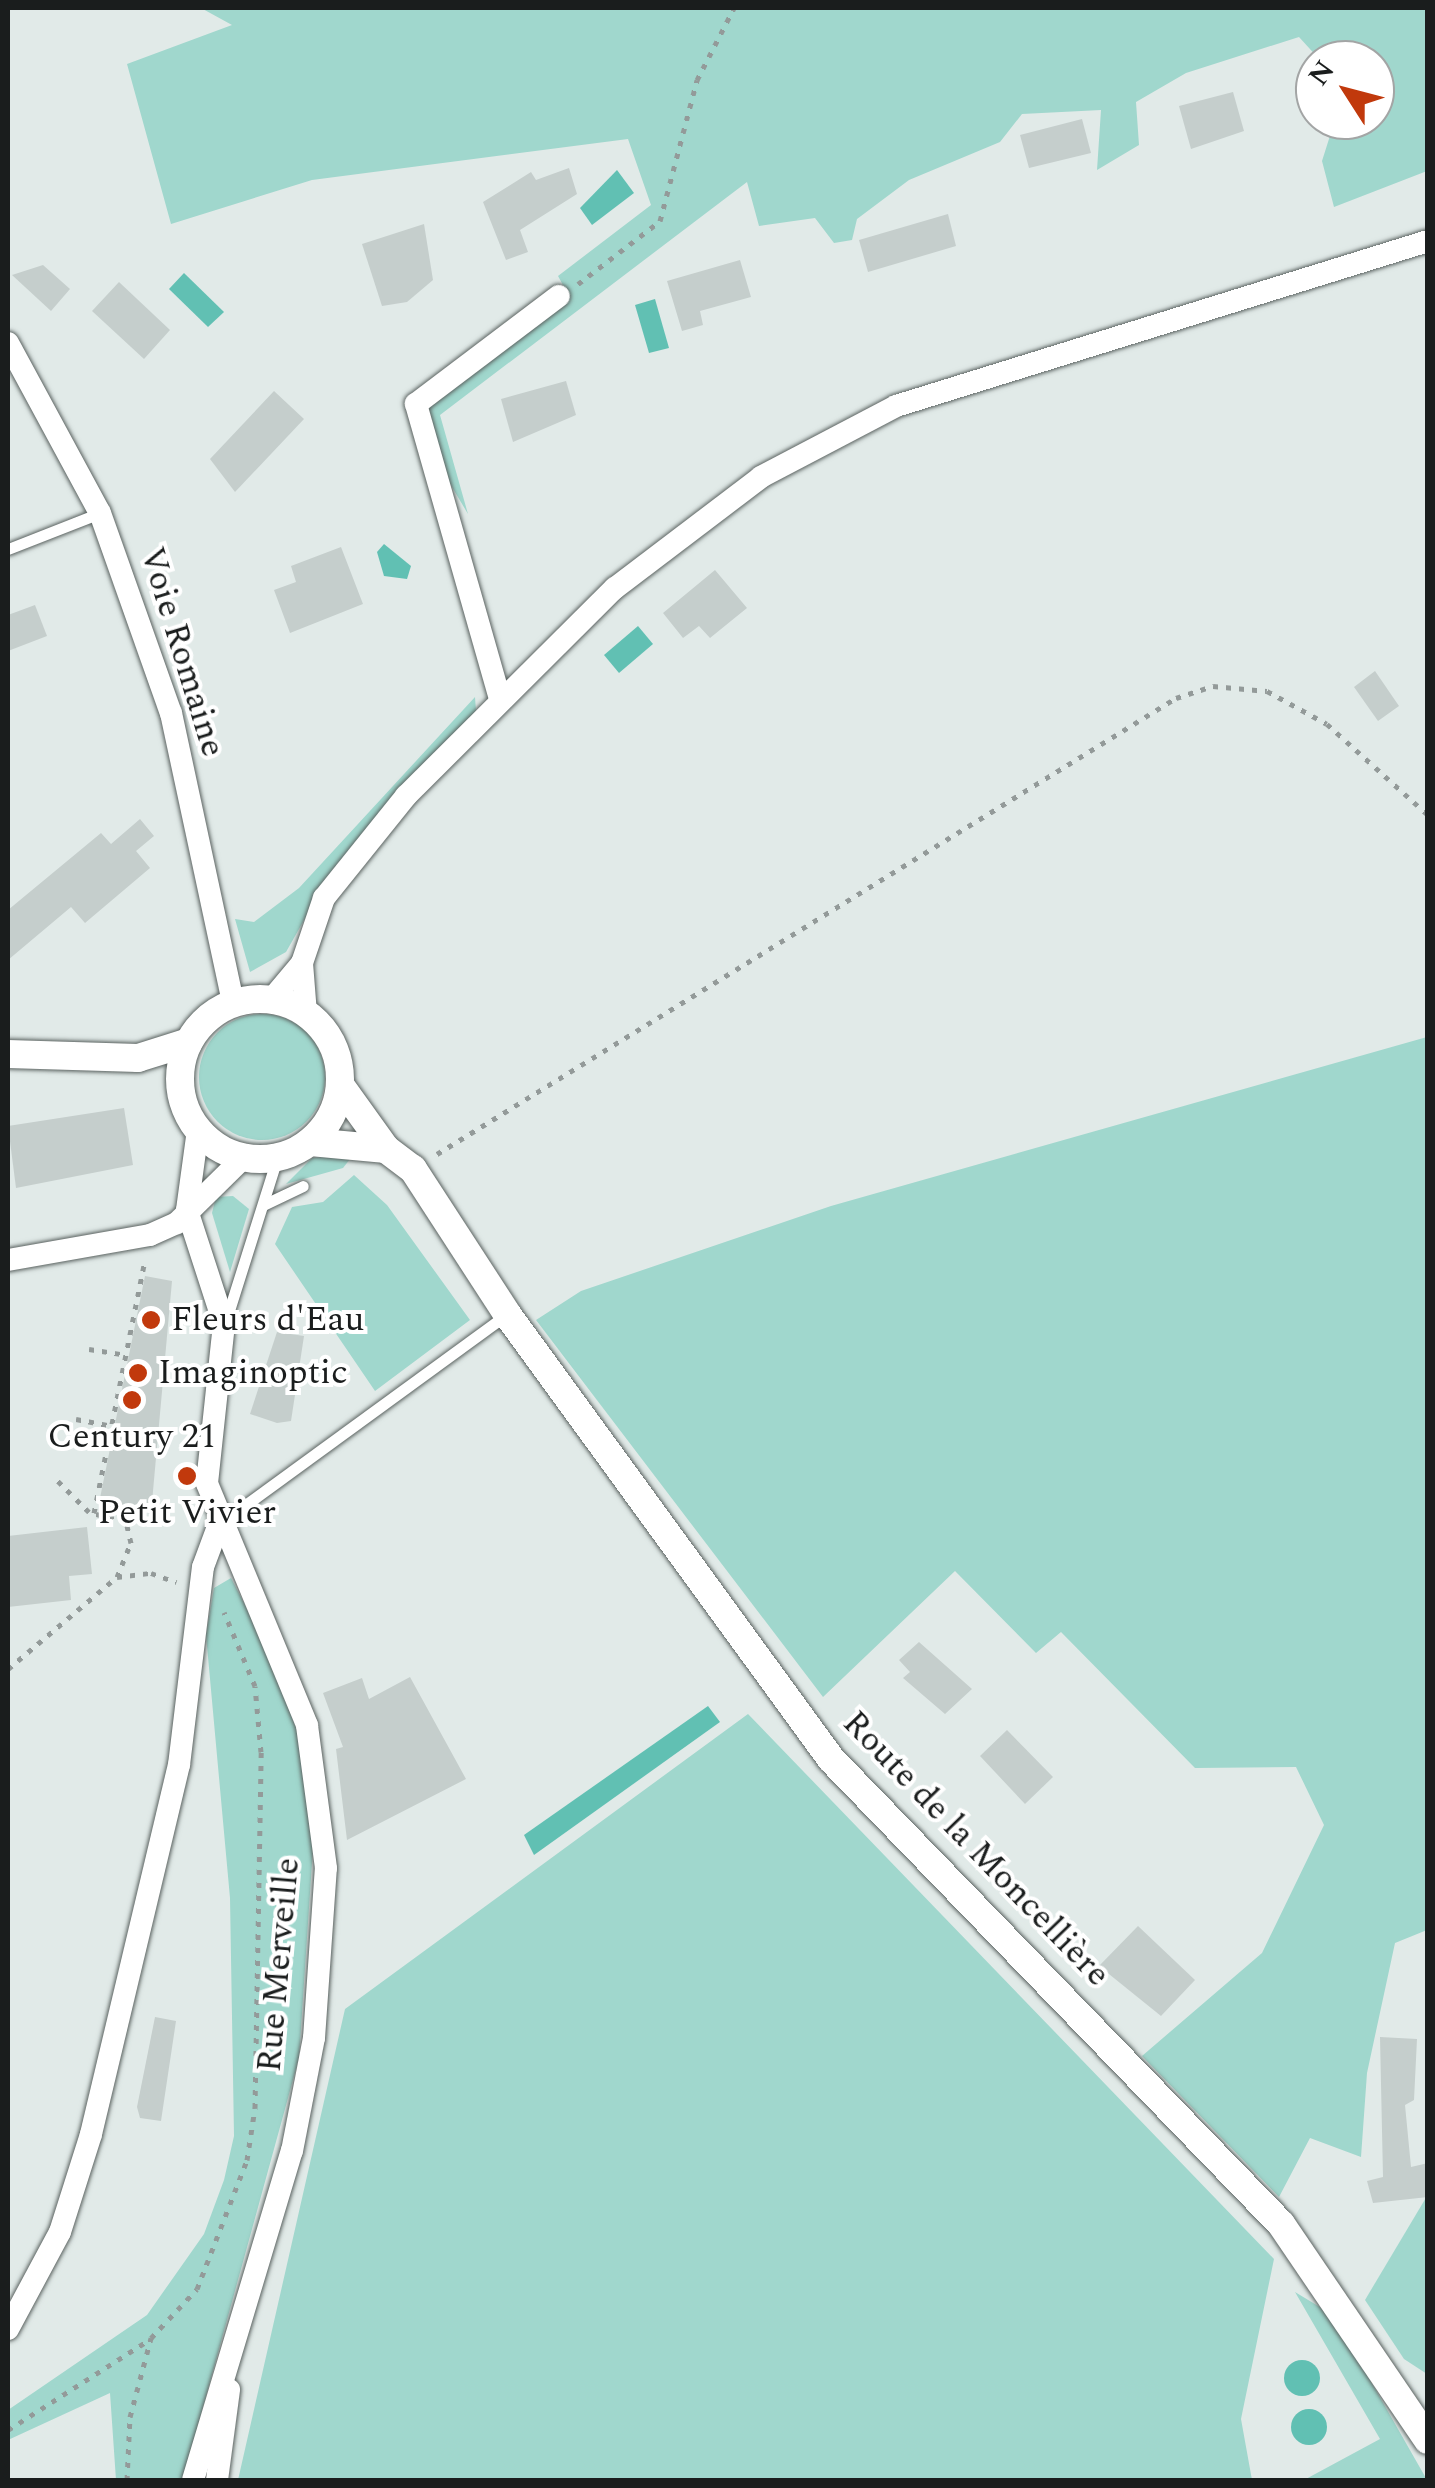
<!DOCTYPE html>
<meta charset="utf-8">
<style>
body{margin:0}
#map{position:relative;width:1435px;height:2488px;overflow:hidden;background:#e1eae8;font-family:Spectral,serif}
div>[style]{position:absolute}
.green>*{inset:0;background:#a0d7cd}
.round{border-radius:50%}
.water>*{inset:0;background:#61c0b3}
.building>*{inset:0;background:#c5cecc}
.path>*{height:5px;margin-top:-2.5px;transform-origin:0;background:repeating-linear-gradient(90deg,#939a99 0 5px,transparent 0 13px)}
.roads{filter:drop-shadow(0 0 2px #5a6260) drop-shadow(0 0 2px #5a6260)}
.service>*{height:11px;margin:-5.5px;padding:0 5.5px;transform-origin:5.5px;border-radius:5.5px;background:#fff}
.minor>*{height:22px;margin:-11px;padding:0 11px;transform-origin:11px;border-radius:11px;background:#fff}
.tertiary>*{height:28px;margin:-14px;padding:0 14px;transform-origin:14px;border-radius:14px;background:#fff}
.tertiary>.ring{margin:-14px;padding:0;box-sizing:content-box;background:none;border:28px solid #fff;border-radius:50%}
.dots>*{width:28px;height:28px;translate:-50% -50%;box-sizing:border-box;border:5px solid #fff;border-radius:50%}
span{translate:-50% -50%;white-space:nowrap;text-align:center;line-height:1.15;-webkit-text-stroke:8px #fff;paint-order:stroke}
.street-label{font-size:35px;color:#1a1d1d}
.poi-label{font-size:35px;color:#1a1d1d}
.left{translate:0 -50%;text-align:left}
.frame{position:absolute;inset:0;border:10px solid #1a1d1d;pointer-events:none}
.north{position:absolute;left:1295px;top:40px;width:100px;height:100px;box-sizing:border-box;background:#fff;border:2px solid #a3a5a5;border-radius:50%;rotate:306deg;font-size:28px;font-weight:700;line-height:40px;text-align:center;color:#1a1d1d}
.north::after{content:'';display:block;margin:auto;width:35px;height:45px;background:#c1390c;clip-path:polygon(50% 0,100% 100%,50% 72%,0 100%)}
</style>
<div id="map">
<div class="green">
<div style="clip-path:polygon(201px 8px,1427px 8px,1427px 171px,1334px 207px,1322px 161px,1335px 120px,1375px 120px,1375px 60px,1320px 60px,1299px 37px,1186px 73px,1136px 102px,1139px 145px,1097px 170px,1101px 110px,1022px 114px,1000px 142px,909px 180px,857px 219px,852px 240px,834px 243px,815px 218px,759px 226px,747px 182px,440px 415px,468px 514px,439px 465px,428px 402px,569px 296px,558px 276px,651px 205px,628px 139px,312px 180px,171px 224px,127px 64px,232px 25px)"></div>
<div style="clip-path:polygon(475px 697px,476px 711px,333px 869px,286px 952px,250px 972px,235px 919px,254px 922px,299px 888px)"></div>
<div class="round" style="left:199px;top:1014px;width:126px;height:126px"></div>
<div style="clip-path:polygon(1427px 1037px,1427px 1930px,1395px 1943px,1367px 2073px,1361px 2157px,1310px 2138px,1279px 2197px,1142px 2056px,1262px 1953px,1324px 1825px,1296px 1767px,1195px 1768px,1061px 1632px,1036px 1653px,955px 1571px,823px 1697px,536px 1320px,581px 1291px,831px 1206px)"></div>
<div style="clip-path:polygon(354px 1154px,343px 1168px,286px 1184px,312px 1158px)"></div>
<div style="clip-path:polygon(354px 1175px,387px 1205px,470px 1320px,375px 1391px,275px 1244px,292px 1207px,323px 1202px)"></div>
<div style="clip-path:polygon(233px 1196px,249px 1209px,230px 1272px,212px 1213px,216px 1197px)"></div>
<div style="clip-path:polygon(231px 1578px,277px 1667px,298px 1735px,313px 1848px,299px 2058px,183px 2480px,116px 2480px,110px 2393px,8px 2440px,8px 2410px,147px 2315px,204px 2234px,224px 2180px,234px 2136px,230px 1898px,206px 1635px,214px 1588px)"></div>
<div style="clip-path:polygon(748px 1714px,1274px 2259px,1241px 2419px,1252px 2480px,238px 2480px,345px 2009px)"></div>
<div style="clip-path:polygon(1427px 2196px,1427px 2374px,1404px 2359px,1365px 2300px)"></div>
<div style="clip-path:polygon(1295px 2292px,1333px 2315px,1427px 2480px,1304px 2480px,1380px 2439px)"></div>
</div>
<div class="water">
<div style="clip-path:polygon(617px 170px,634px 193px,592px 225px,580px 208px)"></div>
<div style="clip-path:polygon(184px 273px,224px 312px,208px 327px,169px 289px)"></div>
<div style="clip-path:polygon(655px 299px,669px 348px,649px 353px,635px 305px)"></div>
<div style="clip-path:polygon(384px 544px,411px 566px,407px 579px,384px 576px,377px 552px)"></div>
<div style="clip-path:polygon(638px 626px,653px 644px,619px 673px,604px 655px)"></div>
<div style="clip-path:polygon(708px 1706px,720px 1722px,534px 1855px,524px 1835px)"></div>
<div class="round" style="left:1284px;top:2360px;width:36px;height:36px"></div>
<div class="round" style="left:1291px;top:2409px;width:36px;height:36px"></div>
</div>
<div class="building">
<div style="clip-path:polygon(1233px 92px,1244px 131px,1191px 149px,1179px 106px)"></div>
<div style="clip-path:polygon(1082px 119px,1091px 153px,1029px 168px,1020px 135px)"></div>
<div style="clip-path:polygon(569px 168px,577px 194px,520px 230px,528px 252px,506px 260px,483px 202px,531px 172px,536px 180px)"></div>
<div style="clip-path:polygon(948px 214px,956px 246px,868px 272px,859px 240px)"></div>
<div style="clip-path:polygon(424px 224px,433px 280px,407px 302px,382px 306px,362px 244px)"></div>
<div style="clip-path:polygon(740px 260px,751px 297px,700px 311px,703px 325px,682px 331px,667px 281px)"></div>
<div style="clip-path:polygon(43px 265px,70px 289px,51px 311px,12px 275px)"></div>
<div style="clip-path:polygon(119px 282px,170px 330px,144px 359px,92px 311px)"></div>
<div style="clip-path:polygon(566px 381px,576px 415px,513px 442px,501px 399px)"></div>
<div style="clip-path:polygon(274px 391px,304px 419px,235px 492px,210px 459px)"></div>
<div style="clip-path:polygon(341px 547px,363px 604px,290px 633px,274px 590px,296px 582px,291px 566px)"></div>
<div style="clip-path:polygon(715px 570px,747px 608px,710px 638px,699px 626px,683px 638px,663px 613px)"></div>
<div style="clip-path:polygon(35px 605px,47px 636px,8px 651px,8px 615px)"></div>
<div style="clip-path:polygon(1375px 671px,1399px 706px,1378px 721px,1354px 687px)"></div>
<div style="clip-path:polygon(140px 819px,154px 836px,136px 851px,150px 868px,85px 923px,71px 907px,8px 960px,8px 910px,101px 833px,111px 844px)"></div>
<div style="clip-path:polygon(124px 1108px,133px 1165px,16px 1188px,8px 1126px)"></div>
<div style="clip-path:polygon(145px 1276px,172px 1281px,151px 1513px,99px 1503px)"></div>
<div style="clip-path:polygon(277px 1332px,304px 1336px,291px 1421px,277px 1423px,250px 1414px)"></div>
<div style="clip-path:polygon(87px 1527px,92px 1574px,69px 1576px,71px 1600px,8px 1607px,8px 1536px)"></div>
<div style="clip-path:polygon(919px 1642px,972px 1689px,945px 1714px,903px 1678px,910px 1672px,899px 1660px)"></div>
<div style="clip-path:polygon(410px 1677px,466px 1779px,347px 1840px,336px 1749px,343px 1747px,323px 1693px,362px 1678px,369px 1699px)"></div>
<div style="clip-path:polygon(1007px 1730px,1053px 1777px,1025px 1804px,980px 1756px)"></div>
<div style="clip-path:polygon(1138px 1926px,1195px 1980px,1161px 2016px,1099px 1966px)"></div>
<div style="clip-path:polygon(155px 2017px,176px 2021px,161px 2121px,140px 2118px,137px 2107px)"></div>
<div style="clip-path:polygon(1380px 2037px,1417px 2039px,1414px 2100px,1405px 2105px,1411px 2167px,1428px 2163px,1428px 2197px,1373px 2203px,1367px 2181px,1383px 2177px)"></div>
</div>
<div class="path">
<div style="left:578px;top:284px;width:103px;rotate:-37.5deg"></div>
<div style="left:660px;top:221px;width:146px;rotate:-75.3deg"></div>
<div style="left:697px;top:80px;width:81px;rotate:-62.8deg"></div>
<div style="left:437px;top:1154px;width:868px;rotate:-31.68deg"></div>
<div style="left:1176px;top:698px;width:39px;rotate:-18deg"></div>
<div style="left:1213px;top:686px;width:54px;rotate:5.3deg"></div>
<div style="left:1267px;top:691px;width:68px;rotate:28.8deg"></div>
<div style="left:1327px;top:724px;width:136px;rotate:42deg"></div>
<div style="left:89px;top:1349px;width:36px;rotate:9deg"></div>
<div style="left:76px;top:1419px;width:37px;rotate:11deg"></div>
<div style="left:94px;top:1513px;width:257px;rotate:-78.6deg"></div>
<div style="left:117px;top:1577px;width:34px;rotate:-7deg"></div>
<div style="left:151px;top:1573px;width:27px;rotate:20deg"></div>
<div style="left:8px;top:1669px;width:143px;rotate:-40.2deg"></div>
<div style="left:117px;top:1577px;width:37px;rotate:-68deg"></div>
<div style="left:131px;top:1543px;width:22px;rotate:-103deg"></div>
<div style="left:126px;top:1522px;width:38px;rotate:-165deg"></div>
<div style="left:89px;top:1512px;width:45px;rotate:-135deg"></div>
<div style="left:8px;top:2430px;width:167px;rotate:-32.6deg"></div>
<div style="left:127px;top:2480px;width:63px;rotate:-87.3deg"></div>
<div style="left:130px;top:2417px;width:82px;rotate:-75.1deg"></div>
<div style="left:151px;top:2338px;width:67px;rotate:-46.8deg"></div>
<div style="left:197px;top:2289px;width:138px;rotate:-68.8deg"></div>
<div style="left:247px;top:2160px;width:53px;rotate:-81.3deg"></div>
<div style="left:255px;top:2108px;width:356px;rotate:-89deg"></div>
<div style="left:261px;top:1752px;width:66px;rotate:-95.2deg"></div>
<div style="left:255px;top:1686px;width:80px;rotate:-112.7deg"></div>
</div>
<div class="roads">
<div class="service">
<div style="left:8px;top:549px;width:99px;rotate:-21.4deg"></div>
<div style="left:263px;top:1205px;width:44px;rotate:-25.4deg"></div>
<div style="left:226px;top:1320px;width:170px;rotate:-72.5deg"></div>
<div style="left:222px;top:1522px;width:351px;rotate:-36.1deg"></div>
</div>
<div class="minor">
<div style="left:8px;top:343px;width:193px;rotate:61.6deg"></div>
<div style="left:100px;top:513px;width:212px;rotate:70.5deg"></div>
<div style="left:171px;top:713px;width:297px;rotate:77.9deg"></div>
<div style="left:500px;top:699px;width:307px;rotate:-105.9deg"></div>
<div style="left:416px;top:404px;width:179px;rotate:-37.1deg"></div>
<div style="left:302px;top:963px;width:51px;rotate:85.5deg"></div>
<div style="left:271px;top:1000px;width:48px;rotate:-50deg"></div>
<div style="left:302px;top:963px;width:69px;rotate:-71.3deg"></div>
<div style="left:324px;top:898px;width:131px;rotate:-51.2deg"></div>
<div style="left:406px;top:796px;width:295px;rotate:-44.9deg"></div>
<div style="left:615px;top:588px;width:183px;rotate:-37.2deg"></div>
<div style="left:761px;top:477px;width:153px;rotate:-27.7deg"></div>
<div style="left:896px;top:406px;width:557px;rotate:-17.23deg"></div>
<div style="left:8px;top:1260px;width:144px;rotate:-10deg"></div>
<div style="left:150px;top:1235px;width:30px;rotate:-24deg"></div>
<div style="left:177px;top:1223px;width:90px;rotate:-44.5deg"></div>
<div style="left:8px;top:2329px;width:110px;rotate:-61.8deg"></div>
<div style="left:60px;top:2232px;width:103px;rotate:-72.4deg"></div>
<div style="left:91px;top:2134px;width:379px;rotate:-76.6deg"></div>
<div style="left:179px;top:1765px;width:199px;rotate:-83.1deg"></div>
<div style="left:203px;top:1567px;width:46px;rotate:-69.6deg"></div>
<div style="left:193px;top:2480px;width:344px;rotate:-73.3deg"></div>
<div style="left:292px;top:2151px;width:115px;rotate:-79deg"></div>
<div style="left:314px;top:2038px;width:170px;rotate:-86deg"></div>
<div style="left:326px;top:1868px;width:144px;rotate:-97.6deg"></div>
<div style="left:307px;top:1725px;width:262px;rotate:-112.5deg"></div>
<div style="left:207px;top:1483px;width:160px;rotate:-83.9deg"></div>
<div style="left:224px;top:1324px;width:120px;rotate:-108deg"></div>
<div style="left:187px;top:1210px;width:81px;rotate:-82.2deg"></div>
<div style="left:217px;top:2480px;width:91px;rotate:-82.4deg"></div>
</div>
<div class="tertiary">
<div class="ring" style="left:180px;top:999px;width:132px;height:132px"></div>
<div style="left:8px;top:1054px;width:130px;rotate:1.8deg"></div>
<div style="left:138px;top:1058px;width:53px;rotate:-17.4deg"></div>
<div style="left:340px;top:1085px;width:79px;rotate:54.3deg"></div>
<div style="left:386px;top:1149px;width:34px;rotate:37deg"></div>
<div style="left:413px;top:1169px;width:173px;rotate:57deg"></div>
<div style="left:507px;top:1314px;width:550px;rotate:53.94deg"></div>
<div style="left:831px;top:1759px;width:647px;rotate:45.94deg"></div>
<div style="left:1281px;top:2224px;width:261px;rotate:55.8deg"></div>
<div style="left:311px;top:1142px;width:75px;rotate:5.3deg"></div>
</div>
</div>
<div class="dots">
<div style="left:151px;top:1320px;background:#c1390c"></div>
<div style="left:138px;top:1373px;background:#c1390c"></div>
<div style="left:132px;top:1400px;background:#c1390c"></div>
<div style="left:187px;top:1476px;background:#c1390c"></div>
</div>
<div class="street-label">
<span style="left:182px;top:652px;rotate:73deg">Voie Romaine</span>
<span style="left:976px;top:1849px;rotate:46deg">Route de la Moncellière</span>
<span style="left:279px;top:1965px;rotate:-85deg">Rue Merveille</span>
</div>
<div class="poi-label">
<span class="left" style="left:171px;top:1320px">Fleurs d'Eau</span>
<span class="left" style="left:158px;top:1373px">Imaginoptic</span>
<span style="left:132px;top:1437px">Century 21</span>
<span style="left:187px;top:1513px">Petit Vivier</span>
</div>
<div class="frame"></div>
<div class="north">N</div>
</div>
